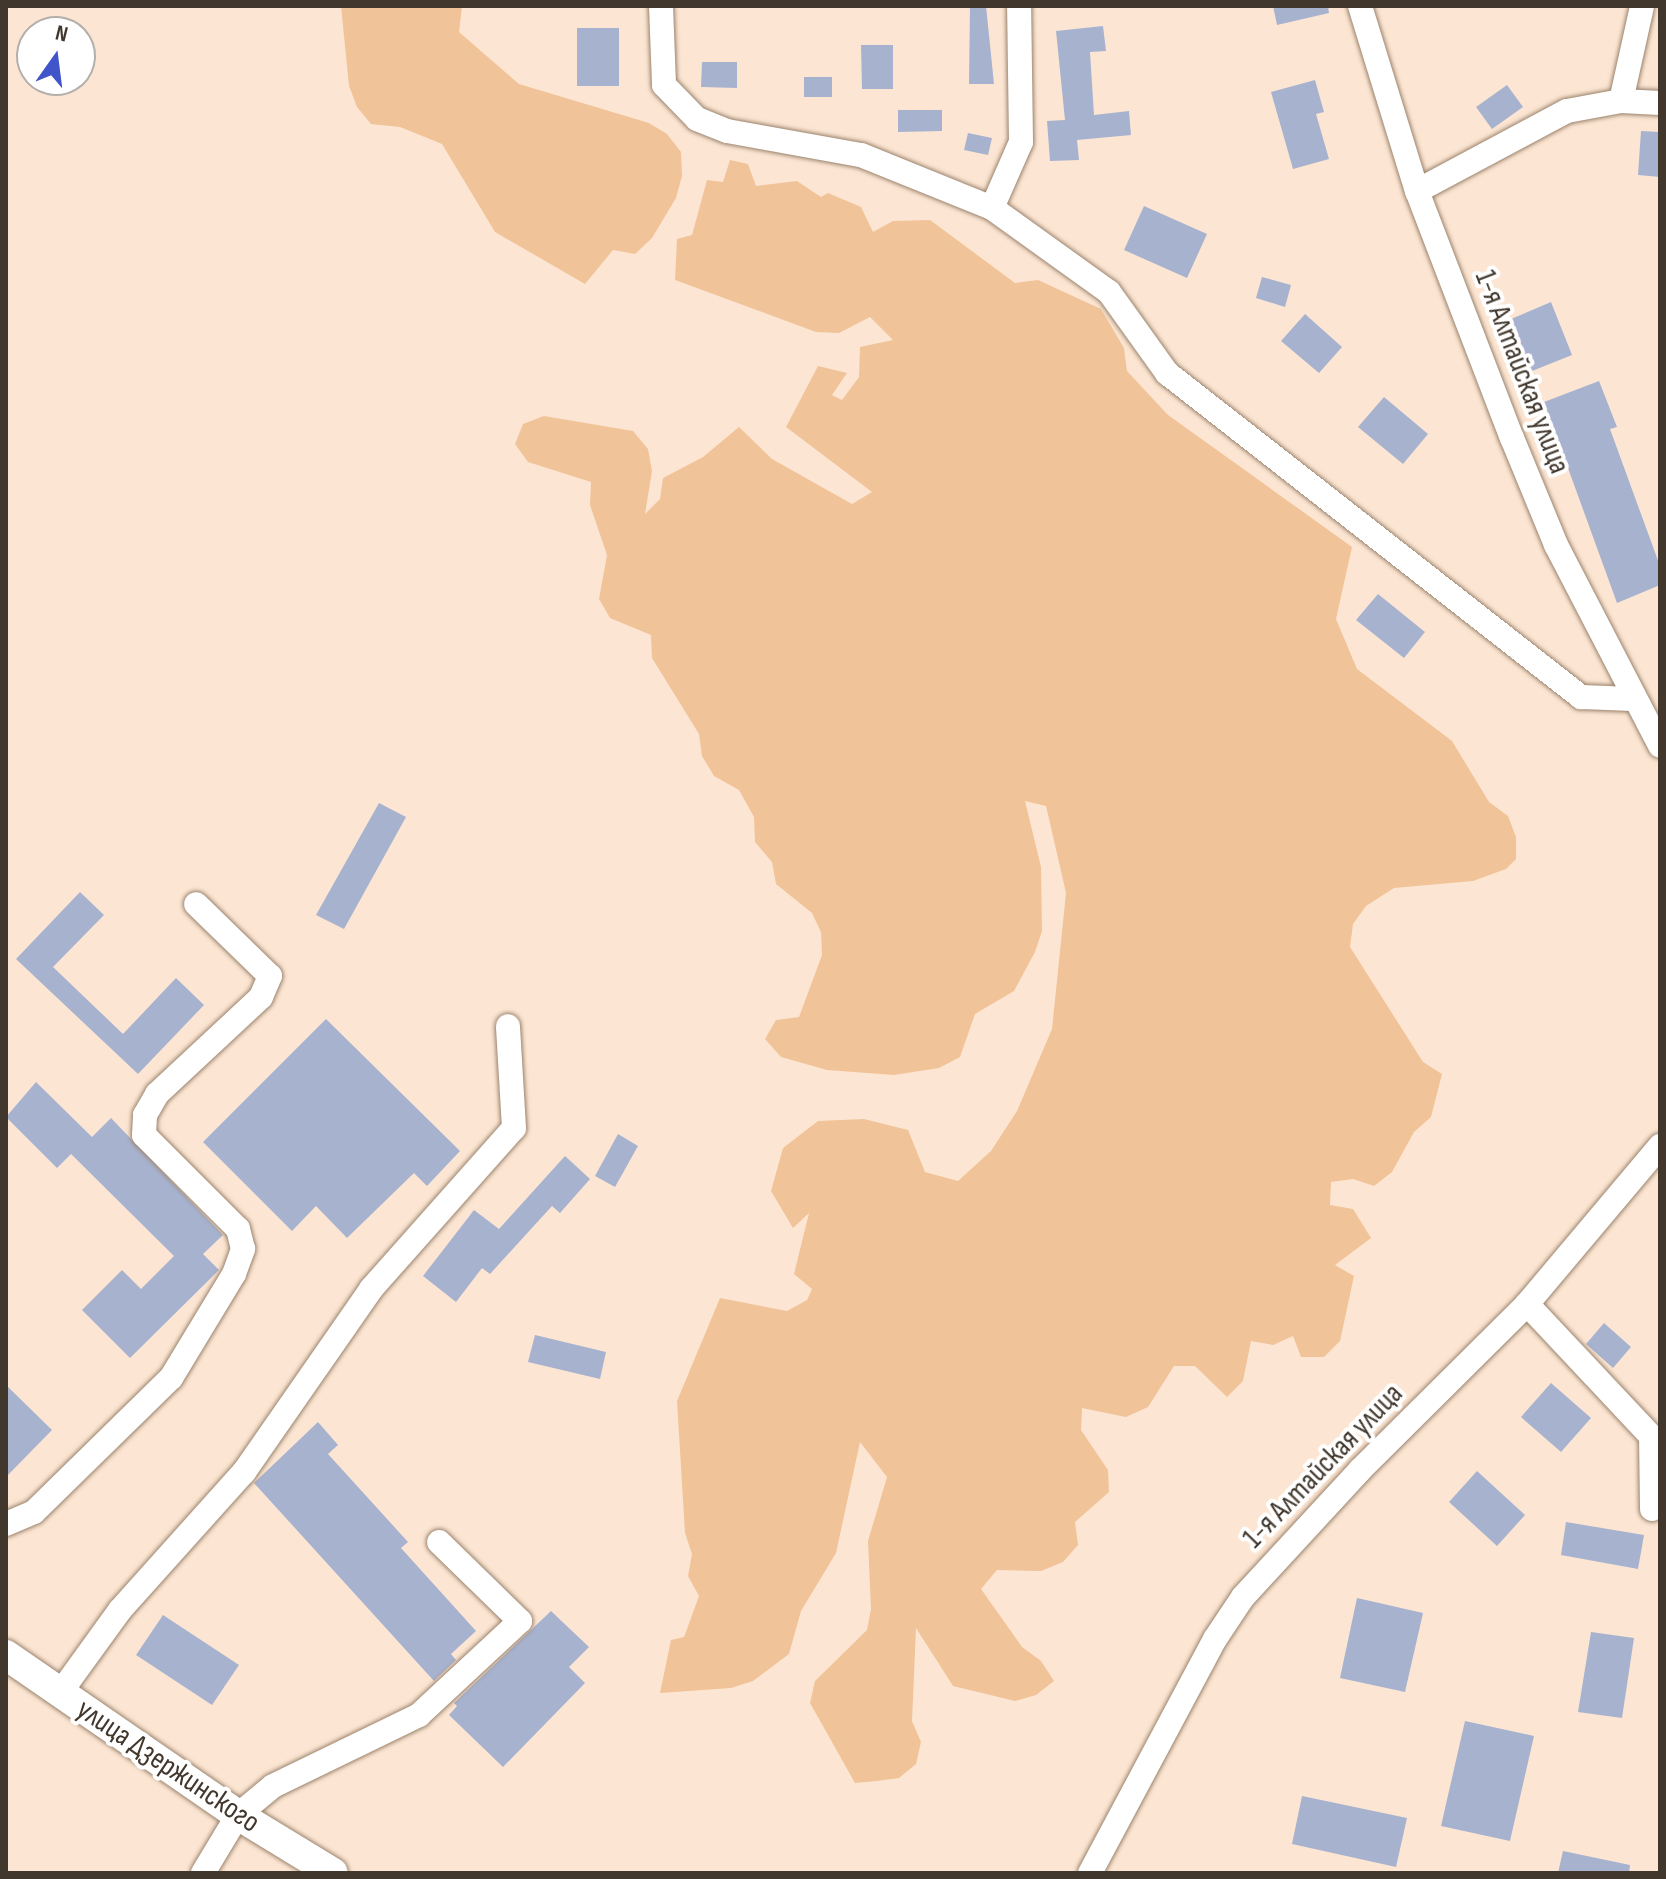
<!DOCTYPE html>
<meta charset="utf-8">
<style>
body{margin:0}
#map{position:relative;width:1666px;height:1879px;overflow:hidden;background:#fce6d3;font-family:"Sofia Sans Condensed",sans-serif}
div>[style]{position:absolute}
.green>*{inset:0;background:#f1c399}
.building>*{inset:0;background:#a7b2cf}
.roads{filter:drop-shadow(0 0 2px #9b836d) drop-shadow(0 0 2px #9b836d)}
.minor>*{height:24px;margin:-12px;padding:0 12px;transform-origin:12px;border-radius:12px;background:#fff}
.major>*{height:30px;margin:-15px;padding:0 15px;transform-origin:15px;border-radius:15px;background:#fff}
span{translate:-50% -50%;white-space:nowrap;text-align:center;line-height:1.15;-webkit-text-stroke:8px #fff;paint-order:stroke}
.street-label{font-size:30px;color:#41372d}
.frame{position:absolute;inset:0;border:8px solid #41372d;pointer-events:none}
.north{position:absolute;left:16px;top:16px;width:80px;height:80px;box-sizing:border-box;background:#fff;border:2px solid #b3afab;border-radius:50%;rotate:14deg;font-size:22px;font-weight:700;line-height:32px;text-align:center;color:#41372d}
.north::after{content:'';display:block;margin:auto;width:28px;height:36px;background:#4055c9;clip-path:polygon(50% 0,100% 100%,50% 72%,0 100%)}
</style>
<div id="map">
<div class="green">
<div style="clip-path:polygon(341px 6px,462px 6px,459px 32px,519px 84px,649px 123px,667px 134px,681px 152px,682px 176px,676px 198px,652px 238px,635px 254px,613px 250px,585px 284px,495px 232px,442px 144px,400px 127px,371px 124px,357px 107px,349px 86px)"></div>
<div style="clip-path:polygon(730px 160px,748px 164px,756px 186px,797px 181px,821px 197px,828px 193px,861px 207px,873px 232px,893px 221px,930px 220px,1015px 283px,1038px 280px,1101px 309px,1124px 348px,1127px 371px,1168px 415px,1352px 547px,1336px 619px,1357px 669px,1452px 741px,1489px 802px,1508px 816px,1516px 837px,1516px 859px,1506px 869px,1473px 881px,1394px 888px,1366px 906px,1353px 924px,1350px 947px,1423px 1062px,1442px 1074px,1431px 1117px,1414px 1132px,1392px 1172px,1374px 1186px,1353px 1179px,1331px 1182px,1330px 1205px,1353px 1209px,1371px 1238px,1335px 1265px,1354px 1276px,1340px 1341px,1324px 1357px,1301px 1357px,1293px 1336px,1273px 1345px,1251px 1341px,1243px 1381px,1227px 1397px,1195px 1366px,1174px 1366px,1148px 1407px,1126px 1417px,1082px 1408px,1081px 1430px,1108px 1470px,1109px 1492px,1075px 1522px,1078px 1545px,1063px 1562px,1041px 1571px,997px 1570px,981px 1589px,1022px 1647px,1041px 1661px,1054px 1681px,1036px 1695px,1015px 1701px,953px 1686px,916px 1628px,912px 1721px,921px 1742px,916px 1764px,899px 1778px,877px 1781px,855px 1783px,810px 1703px,815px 1681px,867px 1630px,871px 1609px,868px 1541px,887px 1477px,860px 1442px,836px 1553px,801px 1611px,789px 1654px,753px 1681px,731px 1688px,660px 1693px,671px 1640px,684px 1637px,699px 1596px,688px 1576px,692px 1554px,685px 1533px,677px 1401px,720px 1298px,787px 1311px,807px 1300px,812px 1289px,794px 1274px,809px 1213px,793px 1228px,771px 1191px,783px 1148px,818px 1121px,864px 1119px,908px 1130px,925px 1172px,958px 1181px,991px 1151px,1017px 1111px,1052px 1029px,1066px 893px,1046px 806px,1025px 801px,1041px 867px,1042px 931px,1035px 952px,1014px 991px,975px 1014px,960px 1057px,939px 1068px,894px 1075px,827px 1070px,781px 1057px,765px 1039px,776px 1020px,799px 1017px,822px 955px,821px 932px,812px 913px,776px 884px,772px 862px,755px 842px,754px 817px,739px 790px,714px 776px,702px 756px,699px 734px,652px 658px,651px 635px,610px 618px,599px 599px,607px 555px,590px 505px,591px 482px,528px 462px,515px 444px,523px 424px,544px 416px,633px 431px,648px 449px,652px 471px,645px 514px,660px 499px,663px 478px,703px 457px,739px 427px,772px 459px,852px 504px,872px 492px,786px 427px,818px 366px,847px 373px,832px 395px,842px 400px,859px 377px,860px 347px,893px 340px,870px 317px,839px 333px,816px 332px,675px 280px,677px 239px,692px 235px,707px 180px,723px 182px)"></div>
</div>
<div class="building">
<div style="clip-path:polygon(970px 6px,986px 6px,994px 84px,969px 84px)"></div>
<div style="clip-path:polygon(1273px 6px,1328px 6px,1329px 13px,1277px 25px)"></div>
<div style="clip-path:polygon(1103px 26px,1106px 51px,1090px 52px,1094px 115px,1129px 111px,1131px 135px,1077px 140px,1079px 160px,1050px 161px,1047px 121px,1065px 120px,1056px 31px)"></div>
<div style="clip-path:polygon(577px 28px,619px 28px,619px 86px,577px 86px)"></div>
<div style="clip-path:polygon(861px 45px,893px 45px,893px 89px,862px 89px)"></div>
<div style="clip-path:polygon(702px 62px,737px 62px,737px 88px,701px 87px)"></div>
<div style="clip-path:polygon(804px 77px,832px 77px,832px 97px,804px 97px)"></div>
<div style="clip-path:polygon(1315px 80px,1324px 112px,1316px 114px,1329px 159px,1293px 169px,1271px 92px)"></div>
<div style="clip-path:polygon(1507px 85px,1523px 107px,1492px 129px,1476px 107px)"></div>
<div style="clip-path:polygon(898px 110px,942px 110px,942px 131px,898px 132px)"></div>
<div style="clip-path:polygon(1641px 131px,1660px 132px,1660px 177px,1638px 175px)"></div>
<div style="clip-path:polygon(968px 133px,992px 138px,988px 155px,964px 150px)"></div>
<div style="clip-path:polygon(1144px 206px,1207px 234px,1187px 278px,1124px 250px)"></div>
<div style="clip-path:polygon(1262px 277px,1291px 285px,1285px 307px,1256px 298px)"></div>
<div style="clip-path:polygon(1551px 302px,1572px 355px,1532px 371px,1511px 319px)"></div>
<div style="clip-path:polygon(1305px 314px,1342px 347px,1319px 373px,1281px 341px)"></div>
<div style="clip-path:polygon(1599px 381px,1617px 427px,1610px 429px,1660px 566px,1660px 585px,1617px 603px,1544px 402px)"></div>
<div style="clip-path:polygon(1384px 397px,1428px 434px,1403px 464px,1358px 427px)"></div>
<div style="clip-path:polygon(1378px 594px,1425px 632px,1404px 658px,1356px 620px)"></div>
<div style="clip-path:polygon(379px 803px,406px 817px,344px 929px,316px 915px)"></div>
<div style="clip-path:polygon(80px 892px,104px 915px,53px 967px,123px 1034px,176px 978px,204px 1005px,138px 1074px,16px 959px)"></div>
<div style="clip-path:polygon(326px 1019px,460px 1151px,427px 1186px,414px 1173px,347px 1238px,316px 1206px,292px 1231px,203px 1142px)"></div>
<div style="clip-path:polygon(36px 1082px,92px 1137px,111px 1118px,223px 1235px,203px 1254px,219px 1270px,130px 1358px,82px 1310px,122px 1270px,141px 1289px,174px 1256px,71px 1154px,57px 1168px,6px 1117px)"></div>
<div style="clip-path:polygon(618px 1134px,638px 1146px,615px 1187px,595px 1176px)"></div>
<div style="clip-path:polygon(565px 1156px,590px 1179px,560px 1213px,552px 1206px,490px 1274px,482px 1268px,456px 1302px,423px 1276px,474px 1210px,499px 1229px)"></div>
<div style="clip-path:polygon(1604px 1323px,1631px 1347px,1613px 1368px,1586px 1344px)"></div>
<div style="clip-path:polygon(535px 1335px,606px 1352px,600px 1379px,528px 1362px)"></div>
<div style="clip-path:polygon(1551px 1383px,1591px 1418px,1561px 1452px,1521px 1417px)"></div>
<div style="clip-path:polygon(6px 1385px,52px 1430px,6px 1477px)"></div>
<div style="clip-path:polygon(318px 1422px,338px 1445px,328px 1454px,408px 1542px,401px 1548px,476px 1631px,451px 1654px,456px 1660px,434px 1681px,254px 1483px)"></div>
<div style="clip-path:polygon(1477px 1471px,1525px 1515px,1497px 1546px,1449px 1502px)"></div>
<div style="clip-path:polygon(1566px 1522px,1644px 1535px,1638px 1569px,1561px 1555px)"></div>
<div style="clip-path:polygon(1357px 1598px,1423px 1613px,1405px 1692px,1340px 1678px)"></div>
<div style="clip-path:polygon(551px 1611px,589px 1647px,569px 1667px,585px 1683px,503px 1767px,449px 1715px,457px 1706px,454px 1703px)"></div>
<div style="clip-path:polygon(163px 1615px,239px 1665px,212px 1705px,136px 1655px)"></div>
<div style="clip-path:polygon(1591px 1632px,1634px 1638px,1622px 1718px,1578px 1712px)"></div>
<div style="clip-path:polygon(1465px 1721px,1534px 1736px,1510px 1841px,1441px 1826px)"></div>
<div style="clip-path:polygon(1302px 1796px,1407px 1818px,1396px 1867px,1292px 1844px)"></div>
<div style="clip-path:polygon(1563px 1851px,1630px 1865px,1629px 1873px,1558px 1873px)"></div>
</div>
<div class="roads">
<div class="minor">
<div style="left:661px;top:6px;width:79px;rotate:87.8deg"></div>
<div style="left:664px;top:85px;width:47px;rotate:45.9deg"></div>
<div style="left:697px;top:119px;width:32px;rotate:22deg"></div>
<div style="left:727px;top:131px;width:136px;rotate:10.2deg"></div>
<div style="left:861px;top:155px;width:141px;rotate:22deg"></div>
<div style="left:992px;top:208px;width:144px;rotate:35.7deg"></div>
<div style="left:1109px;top:292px;width:100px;rotate:54.4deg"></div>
<div style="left:1167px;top:373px;width:526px;rotate:38.05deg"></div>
<div style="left:1581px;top:697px;width:52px;rotate:2.2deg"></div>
<div style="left:1360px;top:6px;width:194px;rotate:72.9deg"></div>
<div style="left:1417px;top:191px;width:265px;rotate:69deg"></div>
<div style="left:1512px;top:438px;width:116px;rotate:67.6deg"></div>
<div style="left:1556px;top:545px;width:226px;rotate:62.6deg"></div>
<div style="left:1621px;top:101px;width:97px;rotate:-77.5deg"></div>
<div style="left:1417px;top:191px;width:170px;rotate:-28.1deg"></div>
<div style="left:1567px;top:111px;width:55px;rotate:-10.5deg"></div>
<div style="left:1621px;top:101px;width:39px;rotate:3deg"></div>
<div style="left:992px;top:208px;width:72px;rotate:-66.3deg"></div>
<div style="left:1021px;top:142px;width:136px;rotate:-90.8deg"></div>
<div style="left:1527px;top:1304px;width:181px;rotate:46.8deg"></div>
<div style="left:1651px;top:1436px;width:73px;rotate:89.2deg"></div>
<div style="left:6px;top:1524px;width:30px;rotate:-23deg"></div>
<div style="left:34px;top:1512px;width:192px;rotate:-44.4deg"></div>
<div style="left:171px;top:1378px;width:122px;rotate:-58.8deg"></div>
<div style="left:234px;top:1274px;width:27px;rotate:-70deg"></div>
<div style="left:243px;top:1249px;width:21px;rotate:-104deg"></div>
<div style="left:238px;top:1229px;width:133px;rotate:-135deg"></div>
<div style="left:144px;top:1135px;width:20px;rotate:-87deg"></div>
<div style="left:145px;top:1115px;width:24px;rotate:-60deg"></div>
<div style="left:157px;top:1094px;width:142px;rotate:-43deg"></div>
<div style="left:261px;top:997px;width:23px;rotate:-67deg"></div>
<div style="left:270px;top:976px;width:103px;rotate:-135.8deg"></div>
<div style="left:60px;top:1693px;width:102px;rotate:-54.1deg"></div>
<div style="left:120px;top:1610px;width:186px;rotate:-48.1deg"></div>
<div style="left:244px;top:1472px;width:223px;rotate:-55.2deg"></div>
<div style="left:371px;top:1289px;width:215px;rotate:-48.4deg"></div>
<div style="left:514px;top:1128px;width:102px;rotate:-93.4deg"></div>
<div style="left:203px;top:1873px;width:68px;rotate:-58.9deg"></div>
<div style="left:238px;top:1815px;width:45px;rotate:-39.6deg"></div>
<div style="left:273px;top:1786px;width:162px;rotate:-25.9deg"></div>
<div style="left:419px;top:1715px;width:138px;rotate:-42.9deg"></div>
<div style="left:520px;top:1621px;width:113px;rotate:-135.7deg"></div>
<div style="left:1090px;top:1873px;width:265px;rotate:-61.9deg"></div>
<div style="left:1215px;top:1639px;width:50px;rotate:-56.3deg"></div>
<div style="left:1243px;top:1597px;width:173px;rotate:-47.3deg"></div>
<div style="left:1360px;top:1470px;width:235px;rotate:-44.8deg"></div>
<div style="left:1527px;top:1304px;width:207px;rotate:-49.9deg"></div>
</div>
<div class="major">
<div style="left:6px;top:1655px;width:282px;rotate:34.6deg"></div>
<div style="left:238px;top:1815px;width:111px;rotate:31.4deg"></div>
</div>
</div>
<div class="street-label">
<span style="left:1522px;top:372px;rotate:69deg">1-я Алтайская улица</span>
<span style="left:1323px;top:1466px;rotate:-46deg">1-я Алтайская улица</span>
<span style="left:168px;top:1766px;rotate:34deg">улица Дзержинского</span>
</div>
<div class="frame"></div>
<div class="north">N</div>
</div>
